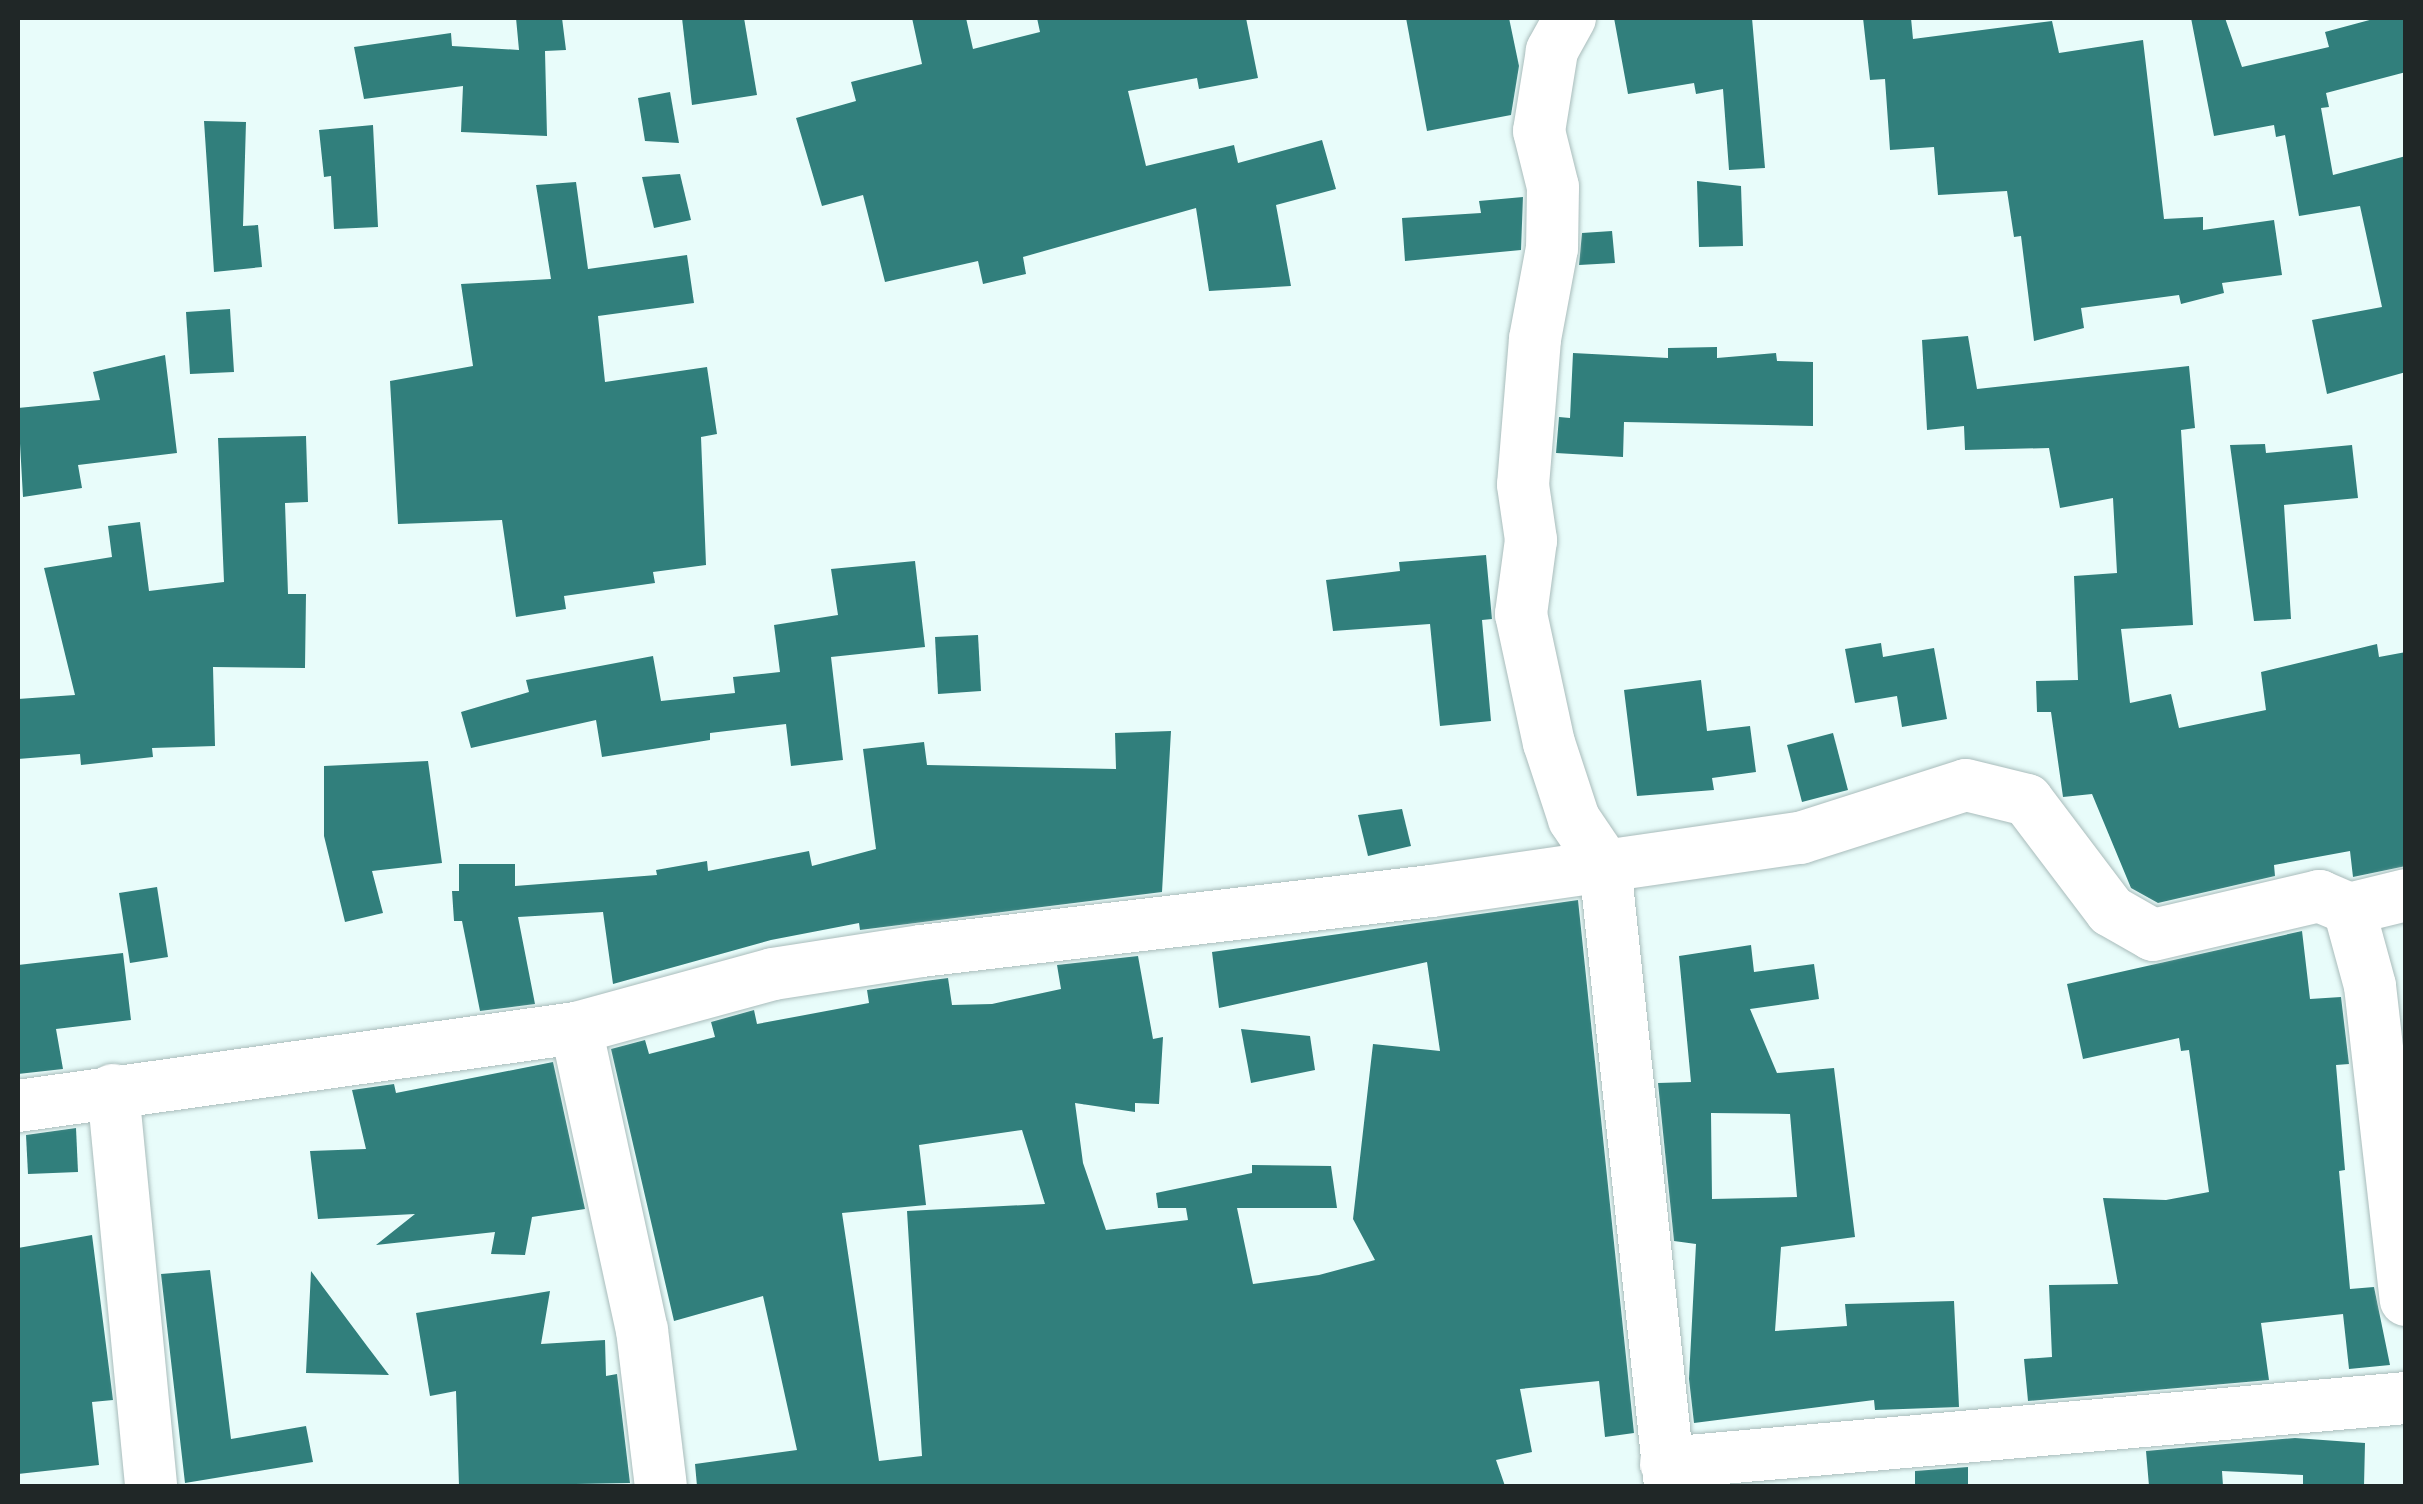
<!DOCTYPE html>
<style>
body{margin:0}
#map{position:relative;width:2423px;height:1504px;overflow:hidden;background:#e8fcfa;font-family:"PT Sans Narrow",sans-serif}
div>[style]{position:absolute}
.building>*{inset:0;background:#317f7c}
.roads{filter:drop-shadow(0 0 2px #a9bcbb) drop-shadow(0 0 2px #a9bcbb)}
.minor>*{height:52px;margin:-26px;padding:0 26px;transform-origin:26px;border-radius:26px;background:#fff}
span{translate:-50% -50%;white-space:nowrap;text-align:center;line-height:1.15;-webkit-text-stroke:10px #fff;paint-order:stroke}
.frame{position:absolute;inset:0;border:20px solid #202727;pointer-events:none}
</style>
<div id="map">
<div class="building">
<div style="clip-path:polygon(516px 18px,562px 18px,566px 50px,545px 51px,547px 136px,461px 132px,463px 86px,364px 99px,354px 47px,451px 33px,452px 46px,519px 50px)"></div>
<div style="clip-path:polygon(682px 18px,744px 18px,757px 95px,692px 105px)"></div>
<div style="clip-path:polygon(912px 18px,966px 18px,973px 49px,1040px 32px,1037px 18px,1246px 18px,1258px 78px,1199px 89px,1197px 78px,1128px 91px,1146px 166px,1234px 145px,1238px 163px,1322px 140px,1336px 189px,1276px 205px,1291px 286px,1209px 291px,1196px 208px,1023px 257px,1026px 274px,983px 284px,978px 261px,885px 282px,863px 195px,822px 206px,796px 118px,856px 101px,851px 82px,922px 64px)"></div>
<div style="clip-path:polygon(1406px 18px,1509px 18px,1519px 66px,1511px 115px,1427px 131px)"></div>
<div style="clip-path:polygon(1614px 18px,1752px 18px,1765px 168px,1729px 170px,1723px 89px,1696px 94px,1694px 83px,1628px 94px)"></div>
<div style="clip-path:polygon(1863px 18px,1911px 18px,1913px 39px,2052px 21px,2059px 53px,2143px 40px,2164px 219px,2203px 217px,2203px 230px,2274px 220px,2282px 275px,2222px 283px,2224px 293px,2181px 304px,2179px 295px,2081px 308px,2084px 328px,2034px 341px,2021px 236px,2014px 237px,2007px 191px,1938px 195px,1934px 147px,1890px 150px,1885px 79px,1870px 80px)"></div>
<div style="clip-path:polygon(2191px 18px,2225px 18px,2242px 67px,2329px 47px,2325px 32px,2377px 18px,2406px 18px,2406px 72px,2326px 93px,2329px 107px,2321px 108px,2333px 175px,2406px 156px,2406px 372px,2327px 394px,2312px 320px,2382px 307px,2360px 206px,2299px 216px,2285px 135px,2276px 137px,2274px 125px,2214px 136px)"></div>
<div style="clip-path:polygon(670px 92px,679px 143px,645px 141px,638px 98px)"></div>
<div style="clip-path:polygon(204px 121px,246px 122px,243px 226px,258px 225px,262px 267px,214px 272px)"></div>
<div style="clip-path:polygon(373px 125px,378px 227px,334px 229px,331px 176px,324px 177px,319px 130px)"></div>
<div style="clip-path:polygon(680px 174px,691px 220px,654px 228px,642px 177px)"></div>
<div style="clip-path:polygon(1697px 181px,1741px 186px,1743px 246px,1699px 247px)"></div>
<div style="clip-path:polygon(576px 182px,588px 269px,687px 255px,694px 303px,598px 316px,605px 382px,707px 367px,717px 434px,701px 437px,706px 565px,653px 572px,655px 583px,564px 596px,566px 609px,516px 617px,502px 520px,398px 524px,390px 381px,473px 366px,461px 284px,551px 279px,536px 185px)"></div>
<div style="clip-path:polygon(1523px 197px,1521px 250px,1405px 261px,1402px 218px,1481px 213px,1479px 201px)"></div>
<div style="clip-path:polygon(1612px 231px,1615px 263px,1579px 265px,1582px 233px)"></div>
<div style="clip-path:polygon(230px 309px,234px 372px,190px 374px,186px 312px)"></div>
<div style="clip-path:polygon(1968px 336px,1977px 389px,2189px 366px,2195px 428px,2181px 430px,2193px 625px,2121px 629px,2130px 703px,2171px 694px,2179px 728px,2266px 710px,2261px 672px,2377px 644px,2379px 657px,2406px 652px,2406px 866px,2353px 877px,2350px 851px,2274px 865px,2275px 876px,2158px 903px,2131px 888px,2092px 794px,2063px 797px,2051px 712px,2037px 712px,2036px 681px,2078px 680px,2074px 576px,2117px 573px,2113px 498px,2060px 508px,2049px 448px,1965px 450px,1964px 426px,1927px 430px,1922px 340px)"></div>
<div style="clip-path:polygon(1717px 347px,1717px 358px,1776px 353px,1777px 361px,1813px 362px,1813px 426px,1624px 422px,1623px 457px,1556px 453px,1559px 417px,1570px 418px,1573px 353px,1668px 358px,1668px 348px)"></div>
<div style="clip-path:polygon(165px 355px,177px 453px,78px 465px,82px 488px,23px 497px,18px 408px,100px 400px,93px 372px)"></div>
<div style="clip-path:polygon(306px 436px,308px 502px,285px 503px,288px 594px,306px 594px,305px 668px,213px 667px,215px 746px,152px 748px,153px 757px,81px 765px,80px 754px,18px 759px,18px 699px,75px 695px,44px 568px,112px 557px,108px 526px,140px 522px,149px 591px,224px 582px,218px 438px)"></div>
<div style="clip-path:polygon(2265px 444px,2266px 453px,2352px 445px,2358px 498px,2284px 505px,2291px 619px,2254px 621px,2230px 445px)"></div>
<div style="clip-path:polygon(1486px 555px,1492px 619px,1482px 620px,1491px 721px,1440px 726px,1430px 624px,1333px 631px,1326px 580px,1400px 571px,1399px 562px)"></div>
<div style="clip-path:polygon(915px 561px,925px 647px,831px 657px,843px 760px,791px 766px,786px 724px,710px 733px,710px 740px,602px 757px,596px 720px,471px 748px,461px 712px,529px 692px,526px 680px,653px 656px,661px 701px,735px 693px,733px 677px,780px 672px,774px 625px,838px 615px,831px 569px)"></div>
<div style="clip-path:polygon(978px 635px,981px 691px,938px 694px,935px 637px)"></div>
<div style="clip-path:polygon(1881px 643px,1883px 657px,1934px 648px,1947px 719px,1902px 727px,1897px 696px,1855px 703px,1845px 649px)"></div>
<div style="clip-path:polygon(1701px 680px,1707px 731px,1750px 726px,1756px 772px,1712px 778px,1714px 790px,1637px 796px,1624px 690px)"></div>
<div style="clip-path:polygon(1171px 731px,1162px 892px,860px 930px,859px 923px,771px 940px,613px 984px,603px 912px,518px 917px,535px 1004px,480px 1011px,462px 921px,454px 921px,452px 891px,459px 891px,459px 864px,515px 864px,515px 886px,657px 875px,656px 870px,707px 861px,708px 871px,809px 851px,812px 866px,876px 849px,863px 749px,924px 742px,927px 765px,1116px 769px,1115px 733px)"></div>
<div style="clip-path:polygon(1833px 733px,1848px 790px,1802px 802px,1787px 745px)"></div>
<div style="clip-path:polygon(428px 761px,442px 863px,372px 871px,383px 913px,345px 922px,324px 836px,324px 766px)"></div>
<div style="clip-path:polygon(1402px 809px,1411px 846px,1368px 856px,1358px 815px)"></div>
<div style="clip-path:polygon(157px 887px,168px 957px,130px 963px,119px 893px)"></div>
<div style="clip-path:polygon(evenodd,1578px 900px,1634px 1433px,1605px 1437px,1599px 1381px,1520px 1389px,1532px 1452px,1496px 1460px,1505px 1486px,697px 1486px,695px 1464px,797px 1450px,763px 1296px,674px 1321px,611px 1049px,645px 1040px,649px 1054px,715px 1037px,711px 1022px,754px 1010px,757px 1024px,869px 1003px,867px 990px,925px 981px,948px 978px,952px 1005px,992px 1004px,1061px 989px,1057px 965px,1138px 956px,1153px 1039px,1163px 1037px,1159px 1104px,1135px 1103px,1135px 1112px,1075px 1103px,1083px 1163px,1106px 1230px,1188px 1220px,1186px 1208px,1158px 1208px,1156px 1193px,1252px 1173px,1252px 1165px,1331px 1166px,1337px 1208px,1237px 1208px,1253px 1284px,1319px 1275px,1375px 1260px,1353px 1219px,1373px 1044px,1440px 1051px,1427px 962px,1219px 1008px,1212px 952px,1578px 900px,1022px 1130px,1045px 1204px,907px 1211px,922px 1456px,879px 1461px,842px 1213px,926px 1205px,919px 1145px,1022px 1130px)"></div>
<div style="clip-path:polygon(2302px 931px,2310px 999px,2341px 997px,2349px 1064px,2336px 1065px,2345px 1170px,2339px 1171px,2350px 1289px,2374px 1287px,2390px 1365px,2349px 1369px,2343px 1314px,2261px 1323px,2269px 1380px,2028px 1401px,2024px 1359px,2052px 1357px,2049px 1285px,2118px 1284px,2103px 1198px,2166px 1200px,2209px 1192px,2189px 1050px,2181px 1051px,2179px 1038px,2083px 1059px,2067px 984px)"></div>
<div style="clip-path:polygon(evenodd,1751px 945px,1754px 972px,1814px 964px,1819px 999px,1750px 1009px,1777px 1073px,1834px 1068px,1855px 1237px,1781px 1247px,1775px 1331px,1847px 1326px,1845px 1304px,1954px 1301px,1959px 1407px,1875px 1410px,1874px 1400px,1694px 1423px,1689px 1379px,1696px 1244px,1674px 1241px,1658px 1083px,1691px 1082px,1679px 956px,1751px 945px,1711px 1113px,1790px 1114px,1797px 1197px,1712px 1199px,1711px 1113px)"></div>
<div style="clip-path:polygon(123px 953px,131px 1020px,56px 1029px,63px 1069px,18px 1074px,18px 965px)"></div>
<div style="clip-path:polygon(1241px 1029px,1310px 1036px,1315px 1070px,1251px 1083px)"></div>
<div style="clip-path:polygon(553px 1062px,585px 1209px,532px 1217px,525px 1255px,491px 1254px,495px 1232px,376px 1245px,415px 1214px,318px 1219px,310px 1151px,366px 1149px,352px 1090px,394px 1084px,396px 1093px)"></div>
<div style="clip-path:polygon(76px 1128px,78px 1172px,28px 1174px,26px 1135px)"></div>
<div style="clip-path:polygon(92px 1235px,113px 1400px,92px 1402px,99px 1465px,18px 1474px,18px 1248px)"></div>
<div style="clip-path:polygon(210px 1270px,231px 1439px,306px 1426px,313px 1462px,185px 1483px,161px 1274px)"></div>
<div style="clip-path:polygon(311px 1271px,367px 1346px,389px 1375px,306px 1373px)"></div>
<div style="clip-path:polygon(550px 1291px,541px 1344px,605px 1340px,606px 1376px,617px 1374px,630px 1483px,459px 1486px,456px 1391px,430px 1396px,416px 1313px)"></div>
<div style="clip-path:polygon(2295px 1438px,2365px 1443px,2364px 1486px,2303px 1485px,2303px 1475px,2222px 1471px,2223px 1486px,2149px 1486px,2146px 1451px)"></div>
<div style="clip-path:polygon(1968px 1467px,1968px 1486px,1915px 1486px,1915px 1471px)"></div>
</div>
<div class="roads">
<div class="minor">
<div style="left:1570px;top:18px;width:38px;rotate:119deg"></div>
<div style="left:1552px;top:51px;width:81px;rotate:99.2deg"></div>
<div style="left:1539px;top:131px;width:58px;rotate:76deg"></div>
<div style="left:1553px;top:187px;width:61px;rotate:90.9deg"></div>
<div style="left:1552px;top:248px;width:93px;rotate:100.6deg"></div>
<div style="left:1535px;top:339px;width:146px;rotate:94.7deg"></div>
<div style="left:1523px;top:485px;width:56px;rotate:81.7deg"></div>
<div style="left:1531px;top:540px;width:75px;rotate:97.7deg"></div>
<div style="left:1521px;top:614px;width:132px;rotate:77.8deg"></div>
<div style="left:1549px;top:743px;width:80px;rotate:71.8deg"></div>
<div style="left:1574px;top:819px;width:55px;rotate:56deg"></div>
<div style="left:1605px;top:865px;width:624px;rotate:84.02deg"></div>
<div style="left:2349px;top:909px;width:80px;rotate:74.7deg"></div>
<div style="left:2370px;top:986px;width:316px;rotate:83.5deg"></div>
<div style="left:576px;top:1028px;width:309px;rotate:77.7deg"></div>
<div style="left:642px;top:1330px;width:157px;rotate:83.1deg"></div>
<div style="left:113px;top:1090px;width:398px;rotate:84.5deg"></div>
<div style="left:18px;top:1106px;width:563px;rotate:-7.96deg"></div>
<div style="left:576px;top:1028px;width:204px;rotate:-15.3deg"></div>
<div style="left:773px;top:974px;width:150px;rotate:-8.8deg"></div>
<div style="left:921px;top:951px;width:514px;rotate:-6.71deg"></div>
<div style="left:1431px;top:891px;width:373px;rotate:-8.2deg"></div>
<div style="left:1800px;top:838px;width:174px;rotate:-17.7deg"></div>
<div style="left:1966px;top:785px;width:63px;rotate:13.8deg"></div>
<div style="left:2027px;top:800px;width:139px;rotate:52.9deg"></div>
<div style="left:2111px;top:911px;width:48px;rotate:29.7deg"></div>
<div style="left:2153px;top:935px;width:171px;rotate:-13.2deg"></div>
<div style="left:2319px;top:896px;width:33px;rotate:23deg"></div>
<div style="left:2349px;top:909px;width:59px;rotate:-13.8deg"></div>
<div style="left:1666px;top:1463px;width:743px;rotate:-5.02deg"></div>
</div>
</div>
<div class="frame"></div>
</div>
